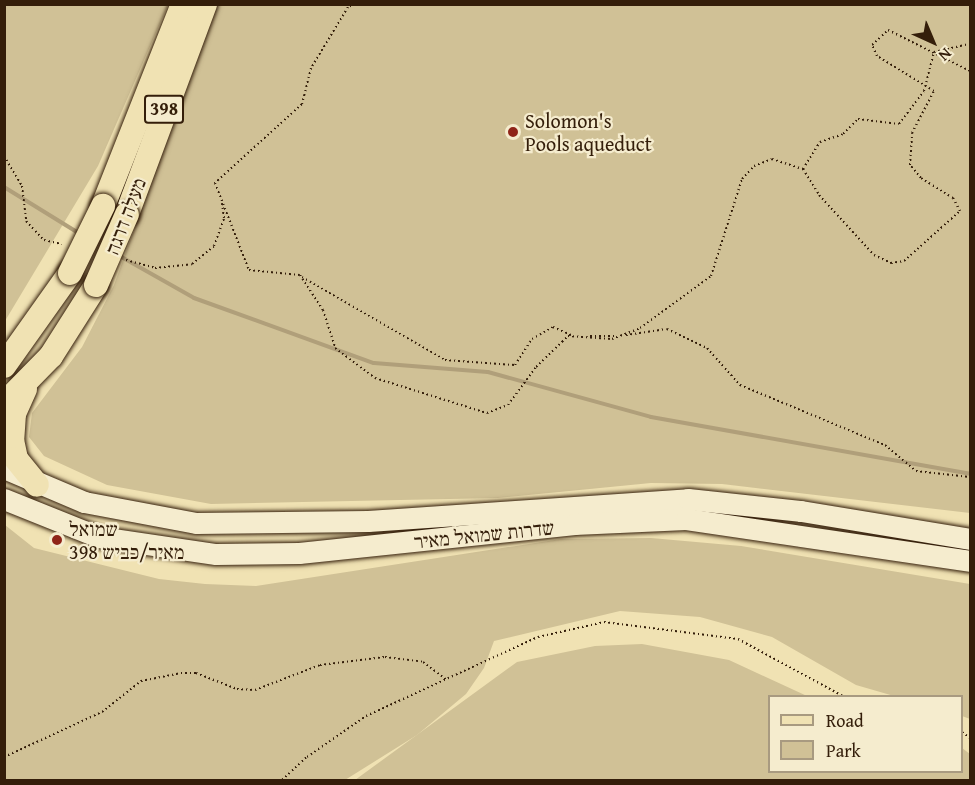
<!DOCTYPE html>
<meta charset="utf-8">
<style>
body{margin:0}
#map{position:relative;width:975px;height:785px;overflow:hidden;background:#f0e2b3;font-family:"Gentium Book Plus","Frank Ruhl Libre",serif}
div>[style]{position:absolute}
.green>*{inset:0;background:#d0c196}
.stream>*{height:4px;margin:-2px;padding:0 2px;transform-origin:2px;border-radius:2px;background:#b09f7a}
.path>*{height:2px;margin-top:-1px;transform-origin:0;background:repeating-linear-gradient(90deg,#341e0a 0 1.5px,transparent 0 4.5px)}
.roads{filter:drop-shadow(0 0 2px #341e0a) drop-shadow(0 0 2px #341e0a)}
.secondary>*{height:21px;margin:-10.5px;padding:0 10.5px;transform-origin:10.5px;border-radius:10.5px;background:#f5ecce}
.primary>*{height:24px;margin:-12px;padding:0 12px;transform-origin:12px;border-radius:12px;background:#f0e2b3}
.bridges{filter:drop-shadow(0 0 2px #341e0a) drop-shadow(0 0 2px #341e0a)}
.primary-bridge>*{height:24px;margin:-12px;padding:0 12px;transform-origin:12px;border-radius:12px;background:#f0e2b3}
.dots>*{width:16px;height:16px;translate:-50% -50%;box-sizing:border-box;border:3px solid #f5ecce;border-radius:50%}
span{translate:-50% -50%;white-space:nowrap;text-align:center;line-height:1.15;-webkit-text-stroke:4.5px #f5ecce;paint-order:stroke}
.shield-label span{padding:2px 4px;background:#f5ecce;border:2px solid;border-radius:4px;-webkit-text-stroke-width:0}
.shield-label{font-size:18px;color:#341e0a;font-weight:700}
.poi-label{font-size:20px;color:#341e0a}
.left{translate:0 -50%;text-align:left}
.street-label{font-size:20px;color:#341e0a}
.frame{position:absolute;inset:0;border:6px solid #341e0a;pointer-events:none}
.legend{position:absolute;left:768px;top:695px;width:195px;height:78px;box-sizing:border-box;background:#f5ecce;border:2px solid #a89a80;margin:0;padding:8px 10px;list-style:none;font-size:18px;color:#341e0a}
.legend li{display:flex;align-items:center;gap:12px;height:30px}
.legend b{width:30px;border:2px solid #a89a80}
.north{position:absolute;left:903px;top:12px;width:60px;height:60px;-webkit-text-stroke:4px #f5ecce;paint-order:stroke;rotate:136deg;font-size:16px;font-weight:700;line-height:24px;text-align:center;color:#341e0a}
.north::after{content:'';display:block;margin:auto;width:21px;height:27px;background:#341e0a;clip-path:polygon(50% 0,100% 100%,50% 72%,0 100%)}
</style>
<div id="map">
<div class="green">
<div style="clip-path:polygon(5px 4px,168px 5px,98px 166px,5px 321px)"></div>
<div style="clip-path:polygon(216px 5px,970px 5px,970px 513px,722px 484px,651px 483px,498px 498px,211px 504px,107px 485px,44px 456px,29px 437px,32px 413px,82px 347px,114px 285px)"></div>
<div style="clip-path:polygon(5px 525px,34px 548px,159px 579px,205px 584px,256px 586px,561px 539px,651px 538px,741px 546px,970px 584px,970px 719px,962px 716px,962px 696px,894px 696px,856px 685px,772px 637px,700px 617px,620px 611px,494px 641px,484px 668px,466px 694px,417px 735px,345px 780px,5px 780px)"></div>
<div style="clip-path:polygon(642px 644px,729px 660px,807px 696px,770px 696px,770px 772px,962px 772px,962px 748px,970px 754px,970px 780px,355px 780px,517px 662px,595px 646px)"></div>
</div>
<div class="stream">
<div style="left:4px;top:187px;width:89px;rotate:31.7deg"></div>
<div style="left:118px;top:255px;width:87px;rotate:29.5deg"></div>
<div style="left:194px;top:298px;width:191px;rotate:19.9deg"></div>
<div style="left:374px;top:363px;width:114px;rotate:4.5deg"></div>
<div style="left:488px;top:372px;width:169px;rotate:15.4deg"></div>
<div style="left:651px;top:417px;width:324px;rotate:10.1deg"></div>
</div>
<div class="path">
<div style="left:355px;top:4px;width:8px;rotate:157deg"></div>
<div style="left:348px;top:7px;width:71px;rotate:121.2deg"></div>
<div style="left:311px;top:68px;width:37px;rotate:104deg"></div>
<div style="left:302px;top:104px;width:118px;rotate:137.8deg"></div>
<div style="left:215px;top:183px;width:93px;rotate:68.7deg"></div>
<div style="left:249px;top:270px;width:51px;rotate:5.6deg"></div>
<div style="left:300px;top:275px;width:42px;rotate:56.7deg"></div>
<div style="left:323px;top:310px;width:40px;rotate:72deg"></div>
<div style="left:335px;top:348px;width:50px;rotate:36.9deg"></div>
<div style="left:375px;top:378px;width:117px;rotate:17.4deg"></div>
<div style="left:487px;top:413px;width:22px;rotate:-21deg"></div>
<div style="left:508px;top:405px;width:47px;rotate:-53.6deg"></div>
<div style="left:536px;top:367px;width:45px;rotate:-44.1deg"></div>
<div style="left:568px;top:336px;width:44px;rotate:3.9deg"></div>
<div style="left:612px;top:339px;width:30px;rotate:-21deg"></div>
<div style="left:640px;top:328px;width:88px;rotate:-36.2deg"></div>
<div style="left:711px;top:276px;width:102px;rotate:-72.3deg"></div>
<div style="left:742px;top:179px;width:18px;rotate:-47deg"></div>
<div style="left:754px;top:166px;width:19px;rotate:-21deg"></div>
<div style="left:772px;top:159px;width:33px;rotate:18deg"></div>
<div style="left:803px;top:169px;width:32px;rotate:-58deg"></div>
<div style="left:820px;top:142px;width:24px;rotate:-19deg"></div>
<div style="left:843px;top:134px;width:21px;rotate:-45deg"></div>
<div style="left:858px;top:119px;width:41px;rotate:7deg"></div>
<div style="left:899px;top:124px;width:41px;rotate:-52.9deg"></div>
<div style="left:924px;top:91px;width:40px;rotate:-75.6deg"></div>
<div style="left:934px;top:52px;width:37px;rotate:-13deg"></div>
<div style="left:4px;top:156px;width:35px;rotate:59deg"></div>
<div style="left:22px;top:186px;width:35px;rotate:83deg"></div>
<div style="left:26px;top:221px;width:26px;rotate:47deg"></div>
<div style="left:44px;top:240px;width:18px;rotate:13deg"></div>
<div style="left:803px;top:169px;width:31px;rotate:58deg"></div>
<div style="left:819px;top:195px;width:81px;rotate:47.5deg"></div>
<div style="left:874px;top:255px;width:19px;rotate:25deg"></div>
<div style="left:891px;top:263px;width:13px;rotate:-9deg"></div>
<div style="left:904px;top:261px;width:75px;rotate:-41.8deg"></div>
<div style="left:960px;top:211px;width:15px;rotate:-118deg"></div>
<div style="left:953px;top:198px;width:38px;rotate:-148deg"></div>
<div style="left:921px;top:178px;width:17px;rotate:-130deg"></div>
<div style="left:910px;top:165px;width:32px;rotate:-86deg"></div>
<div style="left:912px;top:133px;width:47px;rotate:-62.4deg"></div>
<div style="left:934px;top:91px;width:67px;rotate:-148.4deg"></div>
<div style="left:877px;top:56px;width:12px;rotate:-114deg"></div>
<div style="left:872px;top:45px;width:22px;rotate:-43deg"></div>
<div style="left:888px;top:30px;width:92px;rotate:26.6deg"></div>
<div style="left:126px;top:260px;width:30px;rotate:15deg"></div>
<div style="left:155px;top:268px;width:37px;rotate:-6deg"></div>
<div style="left:192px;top:264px;width:28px;rotate:-39deg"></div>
<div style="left:214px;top:246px;width:30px;rotate:-70deg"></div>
<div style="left:224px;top:218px;width:15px;rotate:-98deg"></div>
<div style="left:302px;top:277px;width:165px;rotate:30.1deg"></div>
<div style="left:445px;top:360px;width:70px;rotate:4.1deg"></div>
<div style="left:515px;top:365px;width:31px;rotate:-57deg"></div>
<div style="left:532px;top:339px;width:24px;rotate:-30deg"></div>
<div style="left:553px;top:327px;width:22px;rotate:24deg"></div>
<div style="left:626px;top:335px;width:41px;rotate:-8.3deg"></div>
<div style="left:667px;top:329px;width:44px;rotate:25.4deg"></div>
<div style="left:707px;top:348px;width:50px;rotate:48.3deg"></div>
<div style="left:740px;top:385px;width:157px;rotate:22.5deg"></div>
<div style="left:885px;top:445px;width:40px;rotate:40deg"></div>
<div style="left:916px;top:471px;width:54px;rotate:6.3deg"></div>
<div style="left:590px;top:336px;width:27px"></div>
<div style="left:962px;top:732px;width:10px;rotate:37deg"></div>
<div style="left:4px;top:757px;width:108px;rotate:-24.7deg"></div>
<div style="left:102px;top:712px;width:50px;rotate:-38.5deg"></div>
<div style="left:141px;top:681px;width:41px;rotate:-11.3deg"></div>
<div style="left:181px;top:673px;width:15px"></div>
<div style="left:196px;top:673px;width:44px;rotate:21.3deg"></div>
<div style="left:237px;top:689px;width:18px;rotate:3deg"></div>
<div style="left:255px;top:690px;width:70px;rotate:-21deg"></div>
<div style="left:320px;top:665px;width:65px;rotate:-7deg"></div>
<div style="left:385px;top:657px;width:38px;rotate:7deg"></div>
<div style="left:423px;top:662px;width:30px;rotate:37deg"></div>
<div style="left:282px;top:780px;width:34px;rotate:-43deg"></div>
<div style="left:307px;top:757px;width:72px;rotate:-34.8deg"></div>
<div style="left:366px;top:716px;width:189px;rotate:-24.7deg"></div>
<div style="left:538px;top:637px;width:68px;rotate:-12.8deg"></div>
<div style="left:604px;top:622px;width:135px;rotate:7.2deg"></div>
<div style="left:738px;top:639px;width:119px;rotate:28.5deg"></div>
</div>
<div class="roads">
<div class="secondary">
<div style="left:4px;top:468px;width:87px;rotate:23deg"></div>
<div style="left:84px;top:502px;width:114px;rotate:10.6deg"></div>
<div style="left:196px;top:523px;width:172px;rotate:-0.7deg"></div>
<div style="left:368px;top:521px;width:321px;rotate:-3.9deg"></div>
<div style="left:688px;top:499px;width:114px;rotate:6.1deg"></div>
<div style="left:801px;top:511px;width:171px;rotate:9.4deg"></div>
<div style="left:4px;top:499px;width:102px;rotate:21.8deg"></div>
<div style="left:99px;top:537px;width:118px;rotate:8.3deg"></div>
<div style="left:216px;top:554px;width:83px;rotate:-0.7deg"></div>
<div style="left:299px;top:553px;width:277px;rotate:-6deg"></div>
<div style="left:574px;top:524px;width:112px;rotate:-2.6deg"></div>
<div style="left:686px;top:519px;width:287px;rotate:8.4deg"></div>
</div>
<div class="primary">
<div style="left:103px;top:206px;width:217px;rotate:-68.4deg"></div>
<div style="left:127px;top:214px;width:224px;rotate:-69.6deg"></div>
<div style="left:4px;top:366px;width:114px;rotate:-54.6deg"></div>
<div style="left:25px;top:389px;width:27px;rotate:114deg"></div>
<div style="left:14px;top:414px;width:26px;rotate:94deg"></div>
<div style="left:12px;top:440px;width:19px;rotate:78deg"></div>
<div style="left:16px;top:459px;width:33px;rotate:51deg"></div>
<div style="left:4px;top:404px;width:67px;rotate:-45.6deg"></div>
<div style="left:51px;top:356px;width:84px;rotate:-57.6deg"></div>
</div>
</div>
<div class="bridges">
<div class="primary-bridge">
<div style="left:70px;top:273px;width:75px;rotate:-63.8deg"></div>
<div style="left:96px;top:285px;width:77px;rotate:-66.4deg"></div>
</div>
</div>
<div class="dots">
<div style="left:513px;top:132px;background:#8f2418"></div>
<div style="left:57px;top:540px;background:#8f2418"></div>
</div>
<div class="shield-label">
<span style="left:164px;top:109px">398</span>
</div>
<div class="poi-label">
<span class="left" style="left:525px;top:132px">Solomon's<br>Pools aqueduct</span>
<span class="left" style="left:69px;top:540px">שמואל<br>מאיר/כביש 398</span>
</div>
<div class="street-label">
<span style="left:125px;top:216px;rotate:-69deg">מעלה דרגה</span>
<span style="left:484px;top:534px;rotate:-6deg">שדרות שמואל מאיר</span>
</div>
<div class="frame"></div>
<ul class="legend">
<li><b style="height:8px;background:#f0e2b3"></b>Road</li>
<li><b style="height:16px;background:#d0c196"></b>Park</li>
</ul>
<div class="north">N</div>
</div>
